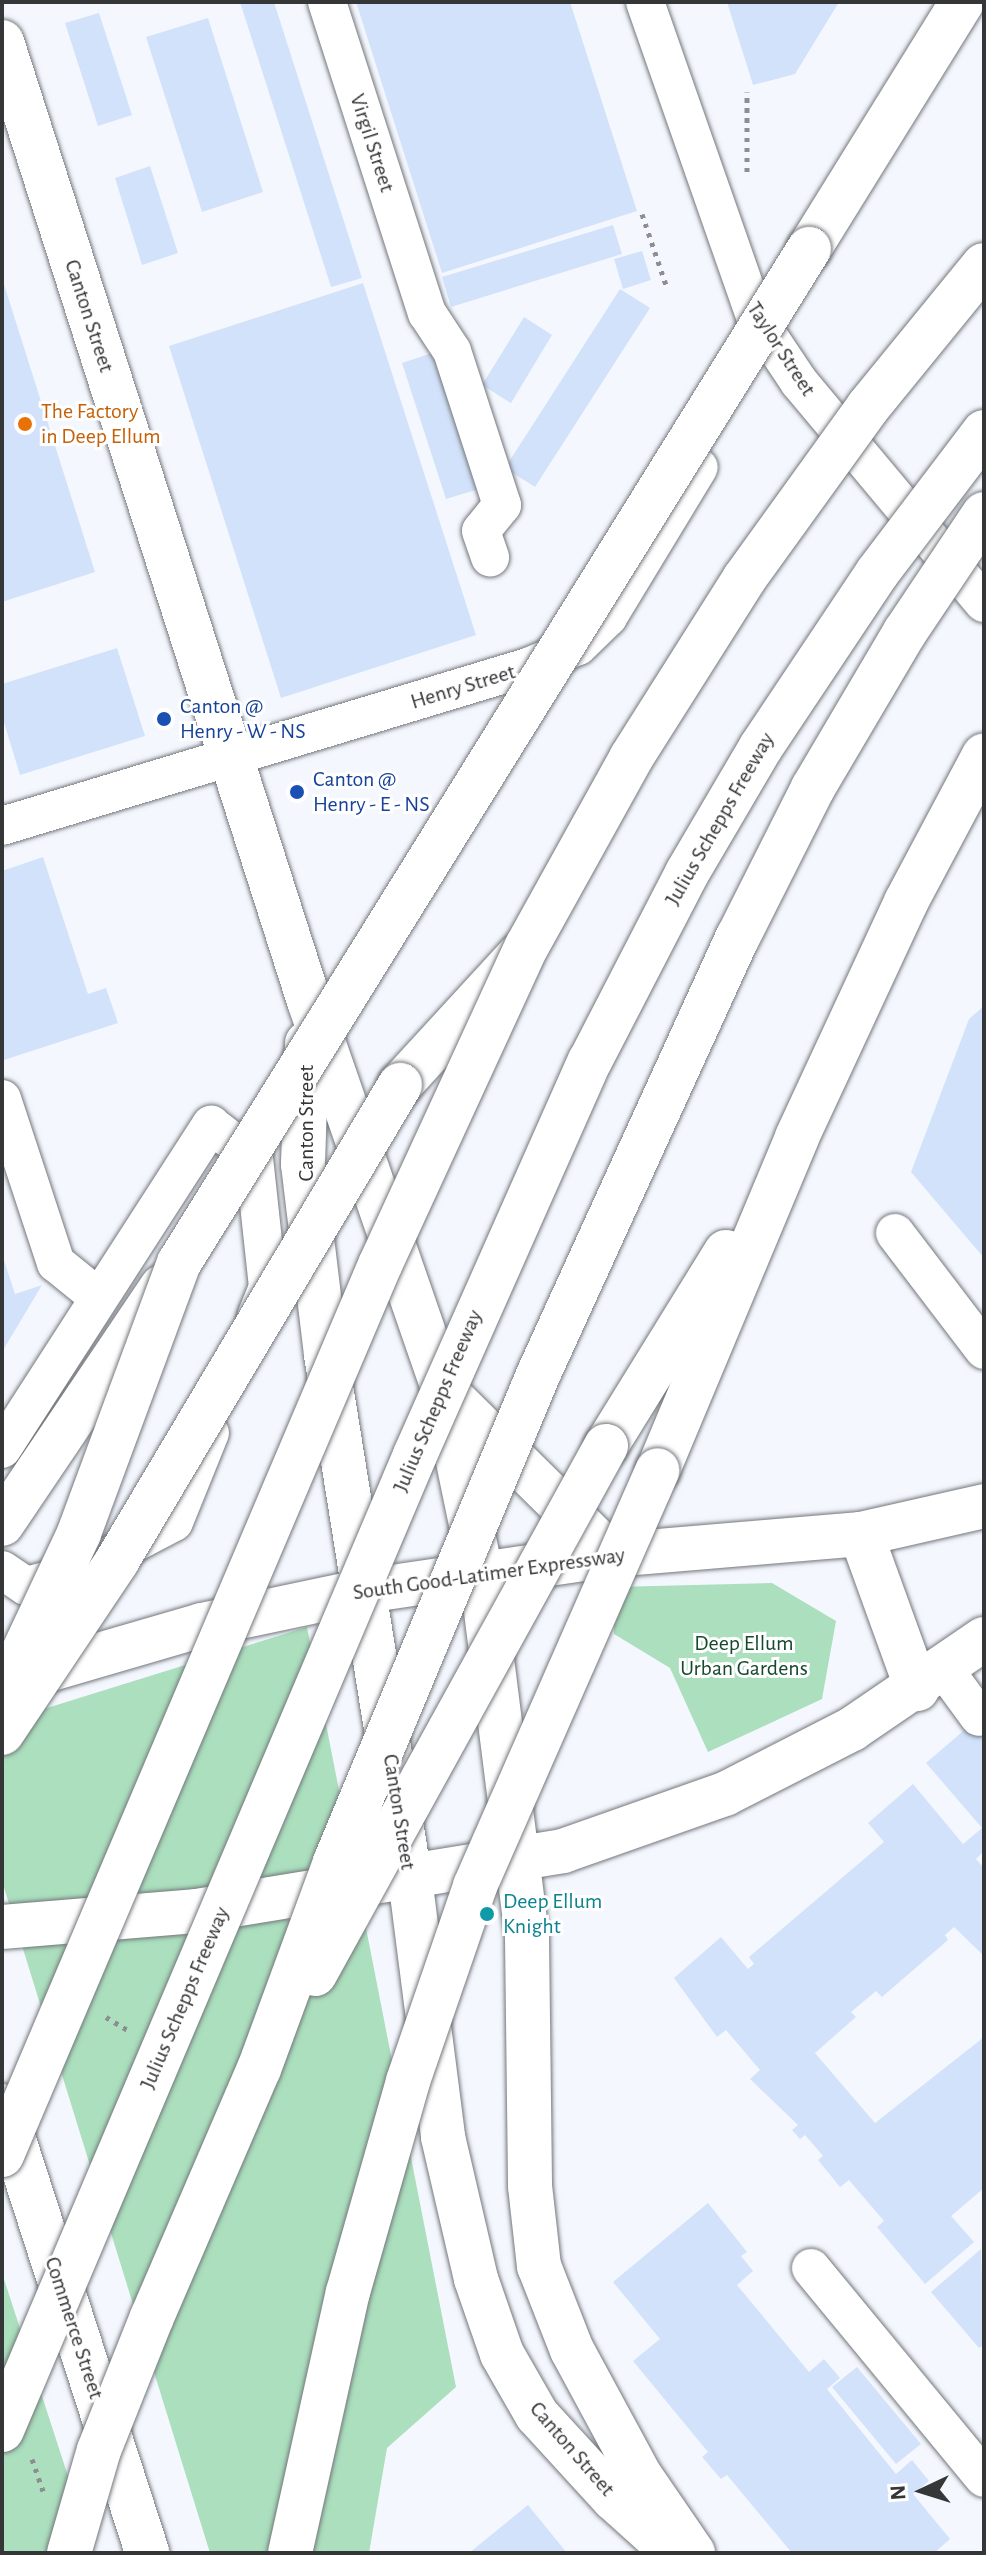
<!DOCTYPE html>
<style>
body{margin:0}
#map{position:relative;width:986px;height:2555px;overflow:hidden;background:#f4f8fe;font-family:"Alegreya Sans",sans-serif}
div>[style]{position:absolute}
.green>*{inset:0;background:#abdfbd}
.building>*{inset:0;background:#d2e2fa}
.path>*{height:5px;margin-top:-2.5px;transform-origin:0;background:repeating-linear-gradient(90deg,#8c8e92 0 4px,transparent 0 10px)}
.roads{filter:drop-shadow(0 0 2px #73777c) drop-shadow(0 0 2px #73777c)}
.minor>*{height:38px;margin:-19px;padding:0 19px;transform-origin:19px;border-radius:19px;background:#fff}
.major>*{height:44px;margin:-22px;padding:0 22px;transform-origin:22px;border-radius:22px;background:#fff}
.highway>*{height:44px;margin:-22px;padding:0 22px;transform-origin:22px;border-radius:22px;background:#fff}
.bridges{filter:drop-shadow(0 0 2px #73777c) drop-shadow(0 0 2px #73777c)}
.highway-bridge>*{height:44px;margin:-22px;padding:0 22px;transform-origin:22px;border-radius:22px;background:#fff}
.dots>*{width:22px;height:22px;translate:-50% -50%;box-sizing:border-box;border:4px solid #fff;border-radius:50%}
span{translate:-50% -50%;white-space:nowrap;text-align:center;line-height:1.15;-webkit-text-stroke:6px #fff;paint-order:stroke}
.street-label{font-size:22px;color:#353638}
.food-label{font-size:22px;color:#c56008}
.left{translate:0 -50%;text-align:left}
.transit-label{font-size:22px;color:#164399}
.park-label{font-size:22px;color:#15482c}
.culture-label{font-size:22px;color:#0d838f}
.frame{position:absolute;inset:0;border:4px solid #353638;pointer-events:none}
.north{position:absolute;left:882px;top:2451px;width:80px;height:80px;-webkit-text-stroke:6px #fff;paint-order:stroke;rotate:266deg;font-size:22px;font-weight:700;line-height:32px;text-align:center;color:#353638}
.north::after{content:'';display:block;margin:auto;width:28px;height:36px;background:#353638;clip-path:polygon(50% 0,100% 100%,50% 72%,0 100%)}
</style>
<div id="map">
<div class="green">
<div style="clip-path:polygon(772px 1583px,836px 1621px,822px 1699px,708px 1752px,670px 1668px,614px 1634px,614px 1587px)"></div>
<div style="clip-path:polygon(307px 1627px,456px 2387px,387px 2448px,369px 2553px,210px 2553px,2px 1881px,2px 1722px)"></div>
<div style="clip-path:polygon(2px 2273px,93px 2553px,2px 2553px)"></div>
</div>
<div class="building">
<div style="clip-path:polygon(240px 2px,274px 2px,362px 278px,331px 287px)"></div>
<div style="clip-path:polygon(356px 2px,570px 2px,637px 211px,442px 273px)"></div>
<div style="clip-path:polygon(727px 2px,839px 2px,795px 74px,753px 85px)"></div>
<div style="clip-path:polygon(99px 13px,132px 115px,98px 126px,65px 23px)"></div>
<div style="clip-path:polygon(208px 18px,263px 192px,202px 212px,146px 37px)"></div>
<div style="clip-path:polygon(150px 166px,178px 253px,142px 265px,115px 178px)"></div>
<div style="clip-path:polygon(613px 225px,622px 254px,451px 307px,442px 277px)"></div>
<div style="clip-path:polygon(642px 251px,651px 280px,623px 289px,614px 259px)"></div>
<div style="clip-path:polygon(2px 278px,95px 572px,2px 602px)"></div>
<div style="clip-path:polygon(363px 283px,476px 635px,281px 698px,169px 346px)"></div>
<div style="clip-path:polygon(620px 289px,650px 308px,535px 487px,505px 468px)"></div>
<div style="clip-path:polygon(524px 317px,552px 335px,511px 403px,482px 385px)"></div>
<div style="clip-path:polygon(435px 352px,479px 489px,446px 499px,402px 363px)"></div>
<div style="clip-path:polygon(117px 648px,145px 736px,20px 775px,2px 716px,2px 684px)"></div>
<div style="clip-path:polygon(43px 857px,88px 994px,106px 988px,118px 1023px,4px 1060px,2px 871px)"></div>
<div style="clip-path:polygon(984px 1006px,984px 1258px,911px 1172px,969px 1019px)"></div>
<div style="clip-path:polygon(2px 1254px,15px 1294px,42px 1285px,2px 1352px)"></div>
<div style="clip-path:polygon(984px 1713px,984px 1851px,976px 1859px,984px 1868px,984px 1956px,954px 1927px,945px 1935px,948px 1940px,882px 1997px,876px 1991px,851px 2012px,856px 2017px,815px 2053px,875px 2123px,984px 2037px,984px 2188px,951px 2216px,974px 2242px,925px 2284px,877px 2227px,884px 2221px,849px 2180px,840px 2187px,818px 2160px,823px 2156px,805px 2135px,800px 2139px,792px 2130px,798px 2125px,750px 2079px,760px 2070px,726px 2030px,717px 2037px,674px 1978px,721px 1937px,748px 1969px,754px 1964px,749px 1957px,884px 1842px,868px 1823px,913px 1784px,963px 1844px,982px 1828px,926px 1763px)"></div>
<div style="clip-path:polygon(708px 2203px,747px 2252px,741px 2256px,753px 2271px,737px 2285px,809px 2372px,824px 2359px,840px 2378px,827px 2389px,896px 2474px,912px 2460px,929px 2481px,913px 2494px,950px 2539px,934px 2553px,792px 2553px,727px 2475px,721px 2479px,702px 2457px,708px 2452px,633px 2361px,660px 2339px,613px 2282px)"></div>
<div style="clip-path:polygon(981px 2249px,984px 2345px,979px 2348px,931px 2292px)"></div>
<div style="clip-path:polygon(857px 2367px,921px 2444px,896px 2464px,832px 2387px)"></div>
<div style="clip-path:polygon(528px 2505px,567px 2553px,469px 2553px)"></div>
</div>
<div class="path">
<div style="left:747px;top:172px;width:80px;rotate:-90deg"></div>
<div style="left:642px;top:214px;width:78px;rotate:71.3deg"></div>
<div style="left:106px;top:2017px;width:26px;rotate:31deg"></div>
<div style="left:32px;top:2459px;width:34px;rotate:71deg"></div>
</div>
<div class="roads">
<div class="minor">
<div style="left:327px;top:2px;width:327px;rotate:72.2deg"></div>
<div style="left:427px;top:313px;width:45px;rotate:56.7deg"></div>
<div style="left:452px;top:351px;width:162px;rotate:72deg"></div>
<div style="left:502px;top:505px;width:33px;rotate:129deg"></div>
<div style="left:481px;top:531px;width:28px;rotate:71deg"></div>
<div style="left:645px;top:2px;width:333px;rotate:70.7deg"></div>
<div style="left:755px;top:316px;width:79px;rotate:56.3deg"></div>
<div style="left:799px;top:382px;width:288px;rotate:50.1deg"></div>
<div style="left:2px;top:826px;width:550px;rotate:-16.82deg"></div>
<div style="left:528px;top:667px;width:54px;rotate:-22.8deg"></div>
<div style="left:578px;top:646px;width:42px;rotate:-44deg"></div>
<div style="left:608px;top:617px;width:175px;rotate:-58.8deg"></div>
<div style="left:2px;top:1099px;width:173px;rotate:71.8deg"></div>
<div style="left:56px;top:1263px;width:54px;rotate:39deg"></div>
<div style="left:895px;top:1233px;width:147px;rotate:52.7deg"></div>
<div style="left:2px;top:1449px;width:386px;rotate:-57.2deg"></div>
<div style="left:211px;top:1125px;width:54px;rotate:37.5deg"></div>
<div style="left:254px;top:1158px;width:130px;rotate:83.8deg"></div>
<div style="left:268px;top:1287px;width:31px;rotate:112deg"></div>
<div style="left:2px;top:1570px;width:29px;rotate:34deg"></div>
<div style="left:26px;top:1586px;width:55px;rotate:-14.8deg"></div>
<div style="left:79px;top:1572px;width:107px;rotate:-27.8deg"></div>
<div style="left:174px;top:1522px;width:96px;rotate:-68deg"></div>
<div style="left:944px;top:1669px;width:59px;rotate:53.9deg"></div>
<div style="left:811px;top:2268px;width:272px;rotate:50.5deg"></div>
</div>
<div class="major">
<div style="left:2px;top:42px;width:1007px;rotate:72.25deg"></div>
<div style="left:309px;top:1001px;width:410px;rotate:70.9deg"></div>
<div style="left:443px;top:1389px;width:187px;rotate:78.3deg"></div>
<div style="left:481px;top:1572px;width:368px;rotate:82.8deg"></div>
<div style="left:527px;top:1937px;width:249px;rotate:89.3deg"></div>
<div style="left:530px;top:2186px;width:81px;rotate:83.6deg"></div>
<div style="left:539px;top:2266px;width:90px;rotate:68.6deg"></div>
<div style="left:572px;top:2350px;width:141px;rotate:61.6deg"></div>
<div style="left:639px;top:2474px;width:96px;rotate:55.6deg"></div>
<div style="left:307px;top:1043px;width:121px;rotate:91.9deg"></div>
<div style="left:303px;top:1164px;width:192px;rotate:83.1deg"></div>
<div style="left:326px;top:1355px;width:530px;rotate:80.88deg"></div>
<div style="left:410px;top:1878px;width:261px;rotate:82.7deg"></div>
<div style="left:443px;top:2137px;width:146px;rotate:76.9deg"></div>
<div style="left:476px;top:2279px;width:79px;rotate:70.9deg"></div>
<div style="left:502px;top:2354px;width:70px;rotate:60.2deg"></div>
<div style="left:537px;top:2415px;width:114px;rotate:47.5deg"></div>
<div style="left:614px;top:2499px;width:78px;rotate:41.9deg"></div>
<div style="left:445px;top:1391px;width:211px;rotate:44.6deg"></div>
<div style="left:861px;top:1534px;width:165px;rotate:70.1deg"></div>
<div style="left:20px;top:1678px;width:190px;rotate:-16.2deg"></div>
<div style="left:202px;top:1625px;width:166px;rotate:-11.9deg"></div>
<div style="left:364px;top:1591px;width:250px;rotate:-8.3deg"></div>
<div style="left:611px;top:1555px;width:251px;rotate:-4.8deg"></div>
<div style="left:861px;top:1534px;width:126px;rotate:-12.8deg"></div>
<div style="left:2px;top:1927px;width:196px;rotate:-4.7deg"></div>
<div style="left:197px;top:1911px;width:371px;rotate:-9.3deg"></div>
<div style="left:563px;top:1851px;width:172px;rotate:-19.4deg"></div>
<div style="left:725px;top:1794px;width:143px;rotate:-27.1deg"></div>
<div style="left:852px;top:1729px;width:160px;rotate:-34.3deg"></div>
<div style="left:3px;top:2106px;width:470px;rotate:72.1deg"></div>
</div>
<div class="highway">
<div style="left:809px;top:249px;width:291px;rotate:-58.2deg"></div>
<div style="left:400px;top:1085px;width:175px;rotate:-47.5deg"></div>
<div style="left:606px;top:1446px;width:228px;rotate:-58.3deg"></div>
<div style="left:658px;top:1470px;width:361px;rotate:-67.3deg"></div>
<div style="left:797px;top:1137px;width:259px;rotate:-65.1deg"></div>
<div style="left:906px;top:902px;width:166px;rotate:-62deg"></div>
<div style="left:2px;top:1524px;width:286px;rotate:-56deg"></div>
</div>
</div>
<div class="bridges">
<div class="highway-bridge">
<div style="left:2px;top:1697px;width:181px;rotate:-64.8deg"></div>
<div style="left:79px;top:1533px;width:288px;rotate:-69.7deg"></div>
<div style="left:179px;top:1263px;width:1194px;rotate:-58.15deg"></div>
<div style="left:2px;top:1733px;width:207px;rotate:-56.2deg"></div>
<div style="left:117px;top:1561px;width:554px;rotate:-59.27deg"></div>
<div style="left:315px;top:1974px;width:603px;rotate:-61.14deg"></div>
<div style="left:2px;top:2155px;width:967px;rotate:-66.99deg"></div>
<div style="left:380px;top:1265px;width:351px;rotate:-65.3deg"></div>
<div style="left:527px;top:946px;width:215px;rotate:-61deg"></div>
<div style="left:631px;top:758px;width:212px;rotate:-57.7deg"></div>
<div style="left:744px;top:579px;width:212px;rotate:-54.2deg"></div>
<div style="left:868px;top:407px;width:183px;rotate:-50.8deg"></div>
<div style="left:2px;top:2430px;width:1059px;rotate:-67.04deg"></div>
<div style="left:415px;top:1455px;width:431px;rotate:-66.1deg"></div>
<div style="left:590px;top:1061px;width:212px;rotate:-62.7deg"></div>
<div style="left:687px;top:873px;width:146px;rotate:-59.6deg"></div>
<div style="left:761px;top:747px;width:209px;rotate:-56.3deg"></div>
<div style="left:877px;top:573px;width:177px;rotate:-52.8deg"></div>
<div style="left:69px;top:2553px;width:107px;rotate:-73.8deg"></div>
<div style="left:99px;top:2450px;width:143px;rotate:-68.3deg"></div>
<div style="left:152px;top:2317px;width:270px;rotate:-66.7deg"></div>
<div style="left:259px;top:2069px;width:221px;rotate:-69.8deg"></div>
<div style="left:335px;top:1862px;width:528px;rotate:-67.37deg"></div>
<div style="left:538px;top:1375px;width:482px;rotate:-65.5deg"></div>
<div style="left:738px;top:937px;width:167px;rotate:-63.3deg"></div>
<div style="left:813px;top:788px;width:181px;rotate:-59.5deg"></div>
<div style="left:905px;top:632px;width:142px;rotate:-56.2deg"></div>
<div style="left:290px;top:2553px;width:267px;rotate:-77.5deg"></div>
<div style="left:348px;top:2292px;width:219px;rotate:-74.1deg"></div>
<div style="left:408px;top:2081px;width:206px;rotate:-71deg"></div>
<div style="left:475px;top:1886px;width:454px;rotate:-66.3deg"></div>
</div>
</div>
<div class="dots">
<div style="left:25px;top:424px;background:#e8710a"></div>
<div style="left:164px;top:719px;background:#1a4fb4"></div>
<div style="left:297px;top:792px;background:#1a4fb4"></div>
<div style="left:487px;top:1914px;background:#0f9aa8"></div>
</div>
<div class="street-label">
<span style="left:372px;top:143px;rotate:72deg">Virgil Street</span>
<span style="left:89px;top:316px;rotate:72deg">Canton Street</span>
<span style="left:781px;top:349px;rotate:57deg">Taylor Street</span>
<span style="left:463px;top:687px;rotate:-17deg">Henry Street</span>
<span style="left:720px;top:819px;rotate:-60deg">Julius Schepps Freeway</span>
<span style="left:307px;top:1123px;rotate:-90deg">Canton Street</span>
<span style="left:438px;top:1401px;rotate:-67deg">Julius Schepps Freeway</span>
<span style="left:489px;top:1574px;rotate:-8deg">South Good-Latimer Expressway</span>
<span style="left:399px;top:1812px;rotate:81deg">Canton Street</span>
<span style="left:185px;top:1998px;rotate:-67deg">Julius Schepps Freeway</span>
<span style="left:74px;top:2328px;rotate:72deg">Commerce Street</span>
<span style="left:572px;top:2449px;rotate:49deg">Canton Street</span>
</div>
<div class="food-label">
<span class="left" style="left:41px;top:424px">The Factory<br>in Deep Ellum</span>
</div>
<div class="transit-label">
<span class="left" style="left:180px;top:719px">Canton @<br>Henry - W - NS</span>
<span class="left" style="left:313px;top:792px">Canton @<br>Henry - E - NS</span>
</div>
<div class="park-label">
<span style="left:744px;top:1656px">Deep Ellum<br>Urban Gardens</span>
</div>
<div class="culture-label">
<span class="left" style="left:503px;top:1914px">Deep Ellum<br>Knight</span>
</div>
<div class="frame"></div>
<div class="north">N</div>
</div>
